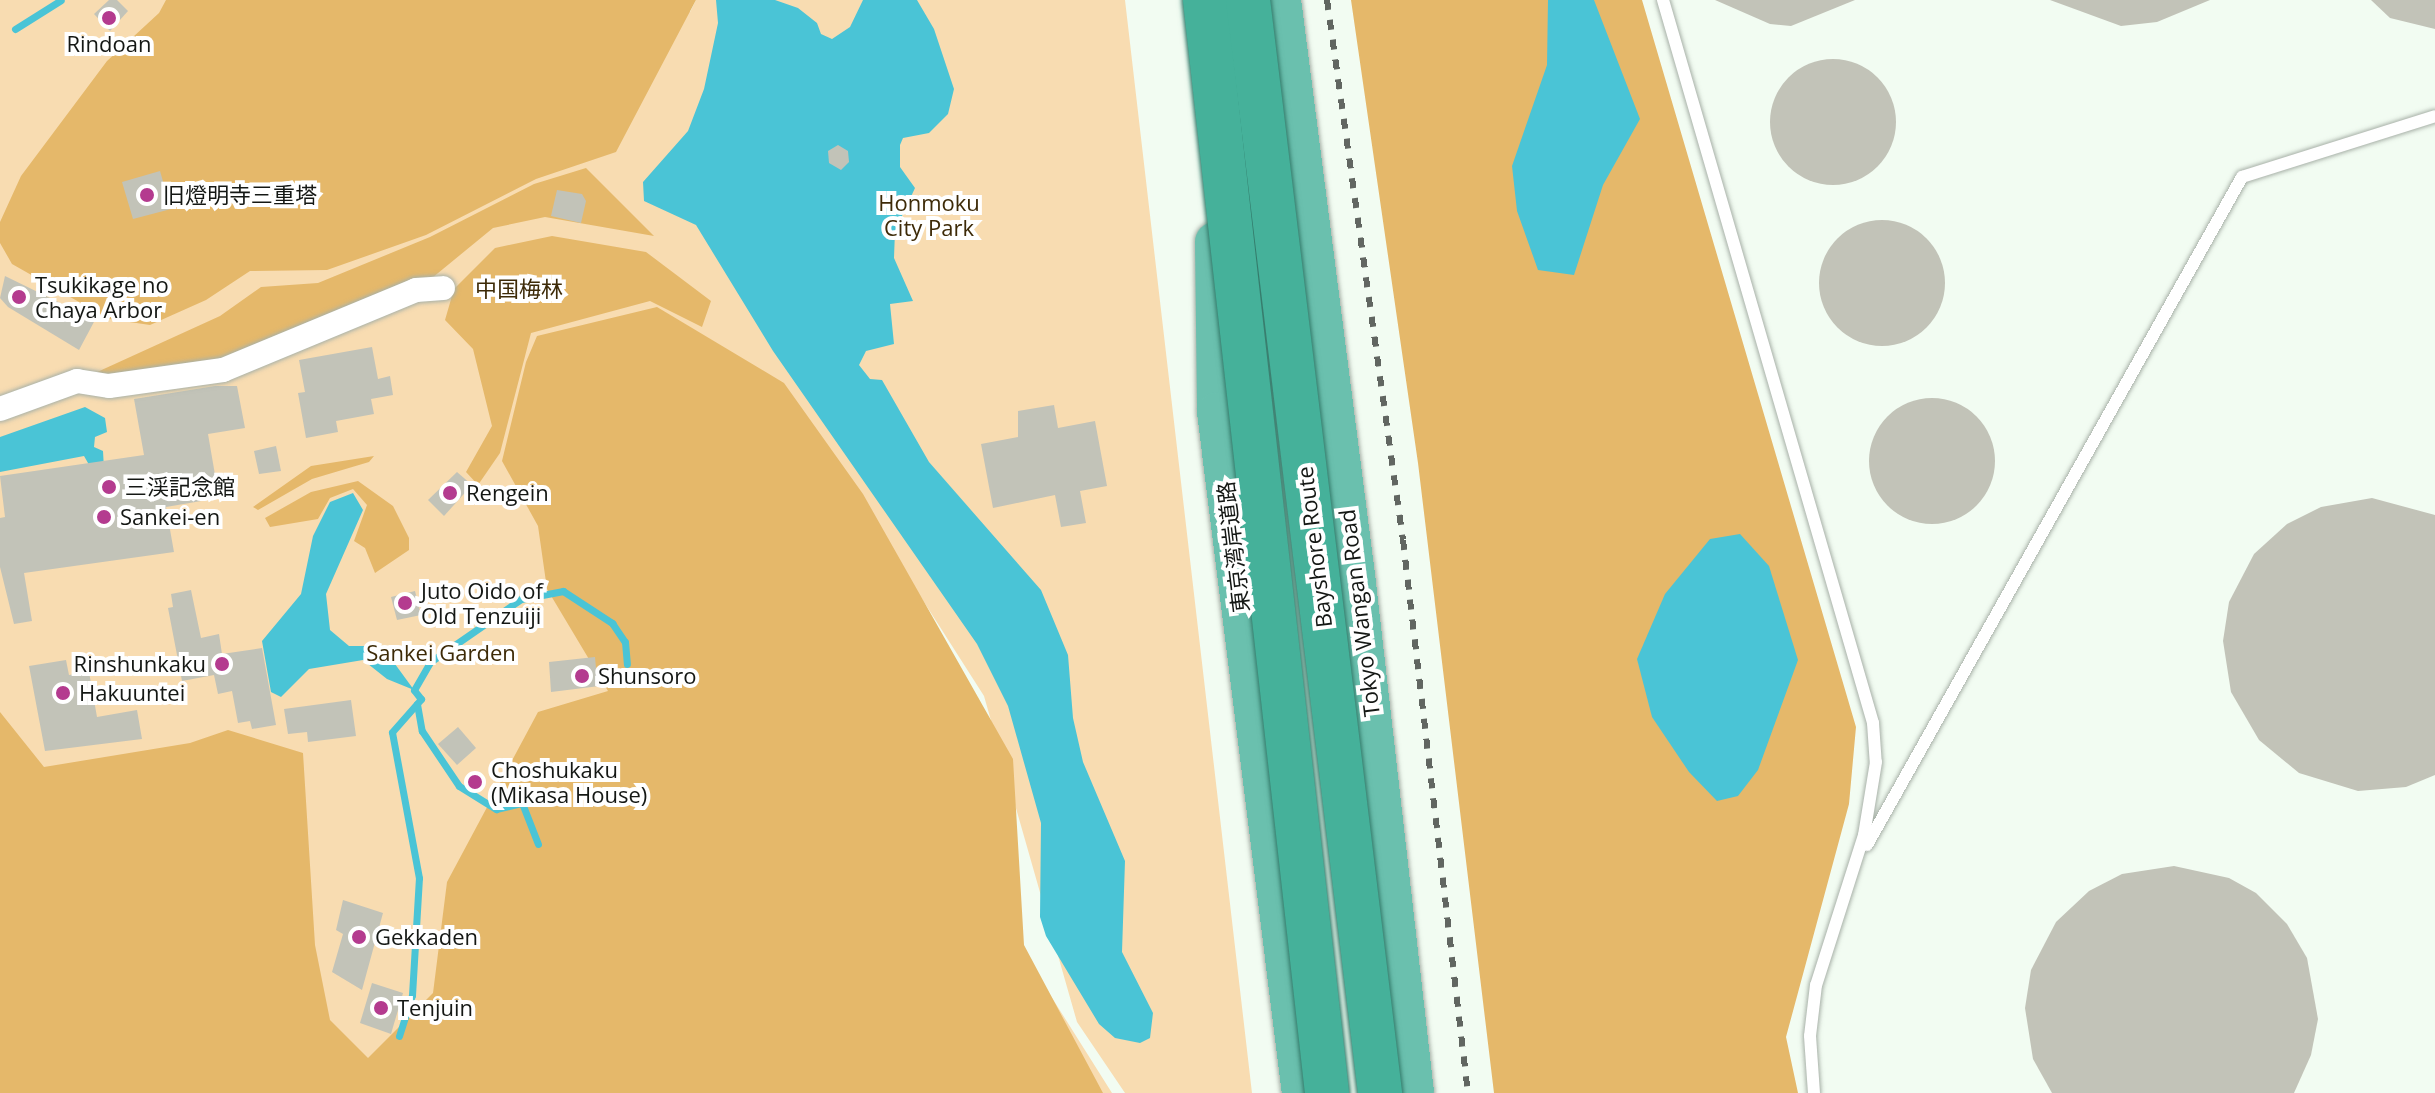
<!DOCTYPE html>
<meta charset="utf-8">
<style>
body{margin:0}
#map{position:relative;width:2435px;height:1093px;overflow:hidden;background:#f2fcf2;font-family:"Open Sans","Noto Sans JP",sans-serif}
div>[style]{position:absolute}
.green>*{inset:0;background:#f8dcb1}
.forest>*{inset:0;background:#e5b86a}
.water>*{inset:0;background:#4ac4d6}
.stream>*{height:7px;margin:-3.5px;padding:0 3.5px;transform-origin:3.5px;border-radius:3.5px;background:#4ac4d6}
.building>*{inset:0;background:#c2c3b8}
.round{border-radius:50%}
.roads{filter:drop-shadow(0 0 2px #a8b1a8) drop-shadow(0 0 2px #a8b1a8)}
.service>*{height:12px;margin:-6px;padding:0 6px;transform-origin:6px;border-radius:6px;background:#fff}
.minor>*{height:24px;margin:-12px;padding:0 12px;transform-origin:12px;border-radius:12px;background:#fff}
.trunk>*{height:40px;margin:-20px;padding:0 20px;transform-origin:20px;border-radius:20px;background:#6ac0ae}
.rail>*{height:6px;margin-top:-3px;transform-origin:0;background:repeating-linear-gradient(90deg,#616661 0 10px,transparent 0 20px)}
.bridges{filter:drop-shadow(0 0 2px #347b6b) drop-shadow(0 0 2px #347b6b)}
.motorway-bridge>*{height:44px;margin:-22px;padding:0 22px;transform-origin:22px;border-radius:22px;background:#45b19a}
.dots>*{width:22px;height:22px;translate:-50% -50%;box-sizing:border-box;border:4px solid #fff;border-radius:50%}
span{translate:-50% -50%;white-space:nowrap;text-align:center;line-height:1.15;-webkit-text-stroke:8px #fff;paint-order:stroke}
.poi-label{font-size:22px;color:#141714}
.left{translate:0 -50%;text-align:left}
.right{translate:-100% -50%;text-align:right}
.park-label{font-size:22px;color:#3d2a07}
.street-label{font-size:22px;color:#141714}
</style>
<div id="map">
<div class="green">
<div style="clip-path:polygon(0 0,688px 0,690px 12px,696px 0,1125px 0,1252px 1093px,1125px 1093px,1077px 1022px,984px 696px,864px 508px,1013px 936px,1112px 1093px,0 1093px)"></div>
</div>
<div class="forest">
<div style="clip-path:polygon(166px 0,696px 0,616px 152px,536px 179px,426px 235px,327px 270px,250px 271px,206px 300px,150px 325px,109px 319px,12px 264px,0 243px,0 222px,21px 176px,107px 61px,159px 13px)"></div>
<div style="clip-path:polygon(1351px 0,1642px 0,1856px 727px,1849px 804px,1786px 1037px,1798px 1093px,1494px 1093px,1418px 463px)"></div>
<div style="clip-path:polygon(586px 168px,654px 236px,545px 217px,493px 228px,432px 278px,308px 322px,222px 362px,117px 377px,95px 373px,220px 316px,261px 287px,318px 283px,430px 237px,534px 184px)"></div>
<div style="clip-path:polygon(552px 236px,646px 252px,711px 301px,702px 327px,650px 301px,531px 333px,500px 453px,478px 485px,466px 472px,492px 426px,473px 349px,445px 320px,454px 289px,495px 248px)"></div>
<div style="clip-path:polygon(657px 307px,784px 383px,863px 494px,1013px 759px,1024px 945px,1103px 1093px,0 1093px,0 712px,44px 767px,190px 743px,228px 730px,303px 753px,315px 945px,330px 1020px,368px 1058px,433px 993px,447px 882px,538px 712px,608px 691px,547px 589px,538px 526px,502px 461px,526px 362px,537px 336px)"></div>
<div style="clip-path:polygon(374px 456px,369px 462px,312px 479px,258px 510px,253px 507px,311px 466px)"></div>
<div style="clip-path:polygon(358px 481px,393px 506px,409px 538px,409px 550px,375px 573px,365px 548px,354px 541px,367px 505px,353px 489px,330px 498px,318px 519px,270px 527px,265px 518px,311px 492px)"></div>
</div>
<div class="water">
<div style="clip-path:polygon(716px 0,775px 0,798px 8px,817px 23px,821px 34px,832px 39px,850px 27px,863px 0,917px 0,934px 29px,954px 89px,948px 114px,929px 133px,903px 138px,900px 145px,900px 167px,915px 188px,895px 231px,894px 258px,913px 301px,890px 304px,894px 344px,866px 351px,859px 365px,870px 379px,882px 380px,929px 462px,1041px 590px,1068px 655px,1073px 718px,1083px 762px,1125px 861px,1122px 952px,1153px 1013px,1150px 1038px,1140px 1043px,1115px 1038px,1099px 1024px,1046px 936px,1040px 917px,1041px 823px,1008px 706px,977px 644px,773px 351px,696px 225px,644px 201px,643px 182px,688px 131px,704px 89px,718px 23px)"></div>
<div style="clip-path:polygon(1548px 0,1594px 0,1640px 119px,1603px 185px,1574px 275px,1538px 270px,1517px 211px,1512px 166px,1547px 65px)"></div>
<div style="clip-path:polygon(85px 407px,105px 418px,107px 432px,95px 437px,94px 447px,103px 451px,104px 469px,96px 477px,84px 456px,0 472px,0 437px)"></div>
<div style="clip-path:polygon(353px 493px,363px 510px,326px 594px,330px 630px,349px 646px,367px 646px,395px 664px,414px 690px,387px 679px,363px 660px,309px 669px,281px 697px,271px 692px,262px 641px,301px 594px,313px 536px,330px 502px)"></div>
<div style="clip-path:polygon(1740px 534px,1769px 566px,1798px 660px,1758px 770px,1738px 796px,1717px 801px,1689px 772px,1652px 717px,1637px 659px,1665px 594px,1710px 539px)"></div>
</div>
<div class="stream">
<div style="left:15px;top:29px;width:54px;rotate:-32.2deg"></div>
<div style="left:417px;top:704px;width:27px;rotate:80deg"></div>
<div style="left:422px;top:731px;width:66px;rotate:56.1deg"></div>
<div style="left:459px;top:786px;width:44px;rotate:31.9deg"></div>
<div style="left:496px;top:809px;width:27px;rotate:-13deg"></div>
<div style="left:522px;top:803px;width:44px;rotate:68.7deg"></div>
<div style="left:399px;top:1036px;width:43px;rotate:-72.4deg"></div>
<div style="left:412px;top:995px;width:117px;rotate:-86.6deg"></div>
<div style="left:419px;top:878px;width:148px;rotate:-100.5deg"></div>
<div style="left:392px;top:732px;width:44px;rotate:-48.7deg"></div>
<div style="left:421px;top:699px;width:11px;rotate:-128deg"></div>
<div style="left:414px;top:690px;width:32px;rotate:-60deg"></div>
<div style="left:430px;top:662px;width:111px;rotate:-34.7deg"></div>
<div style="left:521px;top:599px;width:43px;rotate:-10.8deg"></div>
<div style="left:563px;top:591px;width:59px;rotate:33.1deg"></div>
<div style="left:612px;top:623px;width:23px;rotate:56deg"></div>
<div style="left:625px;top:642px;width:22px;rotate:85deg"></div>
</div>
<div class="building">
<div style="clip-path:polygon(109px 0,117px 0,128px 11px,110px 31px,94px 14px)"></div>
<div style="clip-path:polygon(1715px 0,1855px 0,1791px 26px,1770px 24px)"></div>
<div style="clip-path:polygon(2050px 0,2210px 0,2157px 22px,2121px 26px)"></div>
<div style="clip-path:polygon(2371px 0,2435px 0,2435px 29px,2390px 18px)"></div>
<div class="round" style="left:1770px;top:59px;width:126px;height:126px"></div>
<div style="clip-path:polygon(838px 145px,848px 151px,849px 162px,841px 170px,829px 163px,828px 151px)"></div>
<div style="clip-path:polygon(160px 171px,171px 209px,133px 219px,122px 182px)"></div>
<div style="clip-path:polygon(557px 190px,582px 194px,586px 201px,581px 223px,551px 216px)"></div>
<div class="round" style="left:1819px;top:220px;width:126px;height:126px"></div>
<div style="clip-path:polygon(5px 276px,95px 320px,79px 350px,8px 307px,0 298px)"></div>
<div style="clip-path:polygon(372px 347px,378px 379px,390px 376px,393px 395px,371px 399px,374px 414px,336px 421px,338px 432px,306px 438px,298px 393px,305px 392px,299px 360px)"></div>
<div style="clip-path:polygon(215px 386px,237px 386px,245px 428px,208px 434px,219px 498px,166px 507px,174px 552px,24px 573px,32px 621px,14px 624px,0 567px,0 518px,5px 517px,0 476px,144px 455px,134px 399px)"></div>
<div class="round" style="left:1869px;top:398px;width:126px;height:126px"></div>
<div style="clip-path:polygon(1054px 405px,1058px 428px,1095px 421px,1107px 486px,1080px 491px,1086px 523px,1061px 527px,1055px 495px,993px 508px,981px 444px,1018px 437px,1018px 411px)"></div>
<div style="clip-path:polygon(276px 446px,281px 471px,259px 474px,254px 451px)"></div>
<div style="clip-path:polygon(457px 472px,472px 485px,444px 516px,428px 500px)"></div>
<div style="clip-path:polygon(2372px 498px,2435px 515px,2435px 775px,2406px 787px,2358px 791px,2299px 773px,2259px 740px,2231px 692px,2223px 641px,2229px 602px,2254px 554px,2287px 524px,2321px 507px)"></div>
<div style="clip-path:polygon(191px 590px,201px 638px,219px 634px,222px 654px,262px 648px,276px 725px,252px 729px,250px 721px,238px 723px,232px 691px,218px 694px,214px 675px,182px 681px,168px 608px,173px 607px,171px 594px)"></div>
<div style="clip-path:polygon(415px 591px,421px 615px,397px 620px,391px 597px)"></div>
<div style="clip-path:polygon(595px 657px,596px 668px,614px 666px,616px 684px,551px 692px,549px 662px)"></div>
<div style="clip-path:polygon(66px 660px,69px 675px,89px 672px,97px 717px,137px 710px,142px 739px,45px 751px,29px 666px)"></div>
<div style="clip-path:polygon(351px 700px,356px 736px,308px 742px,307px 732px,288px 734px,284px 709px)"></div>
<div style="clip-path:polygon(458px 727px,476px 748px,457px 765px,438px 744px)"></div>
<div style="clip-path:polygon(2174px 866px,2229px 878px,2256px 893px,2287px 924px,2307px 958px,2318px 1019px,2311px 1055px,2294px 1093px,2052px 1093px,2033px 1059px,2025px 1008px,2031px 970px,2056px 922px,2089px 891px,2122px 874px)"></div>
<div style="clip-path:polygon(343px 900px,383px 913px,362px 990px,332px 972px,343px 934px,336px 930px)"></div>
<div style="clip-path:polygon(372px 983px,403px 993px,391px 1034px,360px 1023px)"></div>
</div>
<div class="roads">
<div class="service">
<div style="left:1663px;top:0;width:753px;rotate:73.8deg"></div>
<div style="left:1873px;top:723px;width:39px;rotate:86deg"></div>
<div style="left:1876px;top:762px;width:74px;rotate:99.3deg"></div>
<div style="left:1864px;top:835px;width:157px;rotate:107.7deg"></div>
<div style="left:1816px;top:985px;width:51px;rotate:96.7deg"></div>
<div style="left:1810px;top:1036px;width:57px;rotate:86deg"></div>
<div style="left:1867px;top:845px;width:766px;rotate:-60.69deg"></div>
<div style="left:2242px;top:177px;width:202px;rotate:-17.5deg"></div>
</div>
<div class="minor">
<div style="left:0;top:409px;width:82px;rotate:-20deg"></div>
<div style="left:77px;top:381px;width:32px;rotate:9deg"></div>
<div style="left:109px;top:386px;width:115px;rotate:-8deg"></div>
<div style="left:223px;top:370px;width:209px;rotate:-22.5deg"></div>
<div style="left:416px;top:290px;width:27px;rotate:-4deg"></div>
</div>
<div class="trunk">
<div style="left:1281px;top:0;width:580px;rotate:82.67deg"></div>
<div style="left:1355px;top:575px;width:521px;rotate:83.5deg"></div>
<div style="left:1215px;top:242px;width:170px;rotate:89.3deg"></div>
<div style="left:1217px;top:412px;width:686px;rotate:82.89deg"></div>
</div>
</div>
<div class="rail">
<div style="left:1327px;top:0;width:545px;rotate:81.99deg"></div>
<div style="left:1403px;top:540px;width:557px;rotate:83.3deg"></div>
</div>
<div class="bridges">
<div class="motorway-bridge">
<div style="left:1205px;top:0;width:1100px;rotate:83.63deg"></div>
<div style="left:1248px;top:0;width:1101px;rotate:83.11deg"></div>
</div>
</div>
<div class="dots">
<div style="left:109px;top:18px;background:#b43b8f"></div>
<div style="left:147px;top:195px;background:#b43b8f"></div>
<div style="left:19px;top:297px;background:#b43b8f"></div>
<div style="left:109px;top:487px;background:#b43b8f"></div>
<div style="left:450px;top:493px;background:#b43b8f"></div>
<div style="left:104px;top:517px;background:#b43b8f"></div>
<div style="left:405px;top:603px;background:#b43b8f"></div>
<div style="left:222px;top:664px;background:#b43b8f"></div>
<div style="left:582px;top:676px;background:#b43b8f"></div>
<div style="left:63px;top:693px;background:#b43b8f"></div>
<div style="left:475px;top:782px;background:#b43b8f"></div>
<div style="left:359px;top:937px;background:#b43b8f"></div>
<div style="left:381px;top:1008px;background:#b43b8f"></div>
</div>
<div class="poi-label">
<span style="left:109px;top:44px">Rindoan</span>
<span class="left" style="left:163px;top:195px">旧燈明寺三重塔</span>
<span class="left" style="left:35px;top:297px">Tsukikage no<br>Chaya Arbor</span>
<span class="left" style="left:125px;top:487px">三渓記念館</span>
<span class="left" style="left:466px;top:493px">Rengein</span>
<span class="left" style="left:120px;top:517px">Sankei-en</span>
<span class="left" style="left:421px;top:603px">Juto Oido of<br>Old Tenzuiji</span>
<span class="right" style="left:206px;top:664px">Rinshunkaku</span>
<span class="left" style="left:598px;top:676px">Shunsoro</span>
<span class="left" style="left:79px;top:693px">Hakuuntei</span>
<span class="left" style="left:491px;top:782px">Choshukaku<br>(Mikasa House)</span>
<span class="left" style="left:375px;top:937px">Gekkaden</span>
<span class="left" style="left:397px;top:1008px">Tenjuin</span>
</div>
<div class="park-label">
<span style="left:929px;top:215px">Honmoku<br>City Park</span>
<span style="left:519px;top:289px">中国梅林</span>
<span style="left:441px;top:653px">Sankei Garden</span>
</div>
<div class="street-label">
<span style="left:1233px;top:547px;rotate:-97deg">東京湾岸道路</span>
<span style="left:1314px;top:547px;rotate:-97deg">Bayshore Route</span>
<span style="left:1359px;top:613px;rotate:-97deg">Tokyo Wangan Road</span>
</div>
</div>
